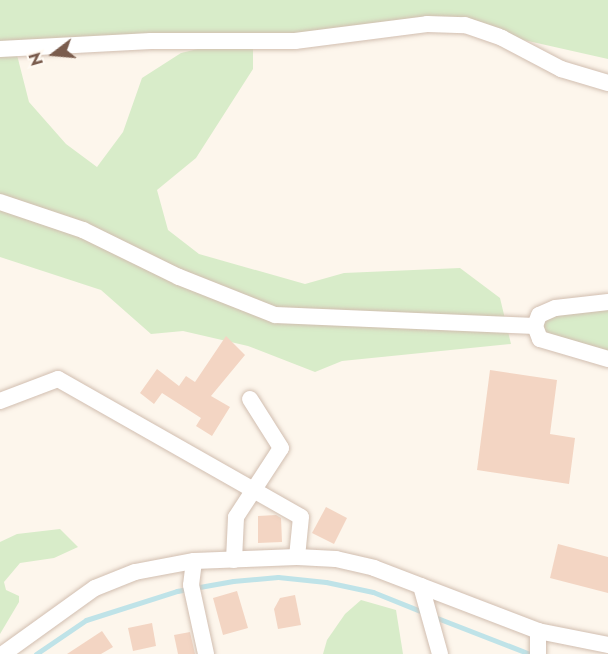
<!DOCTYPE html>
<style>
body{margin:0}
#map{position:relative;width:608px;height:654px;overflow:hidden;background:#fdf6ec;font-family:Jost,sans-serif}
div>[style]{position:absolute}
.green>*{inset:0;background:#d8ecc9}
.stream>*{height:5px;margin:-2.5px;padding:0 2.5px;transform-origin:2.5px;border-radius:2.5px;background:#bfe3e8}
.building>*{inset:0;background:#f3d5c3}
.roads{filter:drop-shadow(0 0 2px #d1beb0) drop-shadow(0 0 2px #d1beb0)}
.minor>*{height:16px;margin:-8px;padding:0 8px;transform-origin:8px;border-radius:8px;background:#fff}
span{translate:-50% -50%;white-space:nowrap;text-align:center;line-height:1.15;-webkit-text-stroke:5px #fffaf3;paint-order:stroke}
.north{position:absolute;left:24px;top:24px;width:60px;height:60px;-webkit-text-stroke:4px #fffaf3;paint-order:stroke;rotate:254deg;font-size:16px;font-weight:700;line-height:24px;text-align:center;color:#7a5c4d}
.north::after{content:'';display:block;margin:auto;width:21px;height:27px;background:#7a5c4d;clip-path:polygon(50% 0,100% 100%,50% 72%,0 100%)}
</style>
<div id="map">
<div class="green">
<div style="clip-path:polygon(0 0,608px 0,608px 59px,457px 25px,17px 55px,29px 102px,66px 144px,97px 167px,123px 132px,142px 78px,181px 53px,231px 41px,253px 41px,253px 69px,196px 158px,157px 190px,168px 230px,199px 254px,305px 284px,344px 273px,460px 268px,500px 298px,511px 344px,342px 361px,315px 372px,248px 346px,183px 331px,151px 334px,101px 290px,0 257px)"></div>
<div style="clip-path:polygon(608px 303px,608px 359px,540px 339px,539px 315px)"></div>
<div style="clip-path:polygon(60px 529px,78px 547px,54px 558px,20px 563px,4px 582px,6px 590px,19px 596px,19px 602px,0 634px,0 542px,17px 534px)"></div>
<div style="clip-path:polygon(361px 600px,396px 610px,403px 654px,323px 654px,327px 640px,345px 614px)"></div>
</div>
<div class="stream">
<div style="left:432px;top:616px;width:105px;rotate:21.2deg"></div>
<div style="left:36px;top:654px;width:60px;rotate:-34.2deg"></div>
<div style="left:86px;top:620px;width:96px;rotate:-17.7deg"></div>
<div style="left:177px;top:591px;width:57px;rotate:-10.1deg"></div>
<div style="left:233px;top:581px;width:45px;rotate:-5.1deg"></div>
<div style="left:278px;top:577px;width:48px;rotate:5.9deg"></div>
<div style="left:326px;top:582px;width:48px;rotate:12deg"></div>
<div style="left:373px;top:592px;width:54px;rotate:21.8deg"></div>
</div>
<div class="building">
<div style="clip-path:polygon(226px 336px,245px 355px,211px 396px,230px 407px,212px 436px,196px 426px,201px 418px,162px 393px,154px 404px,140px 393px,157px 369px,179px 386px,186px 376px,195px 382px)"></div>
<div style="clip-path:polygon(490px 370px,557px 380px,550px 434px,575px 438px,569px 484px,477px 470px)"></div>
<div style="clip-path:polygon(326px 507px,347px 518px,334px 544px,312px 533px)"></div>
<div style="clip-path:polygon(276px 515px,281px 518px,282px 542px,258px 543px,258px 516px)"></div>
<div style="clip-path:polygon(558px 544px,608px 557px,608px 593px,550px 578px)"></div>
<div style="clip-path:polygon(237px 591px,248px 628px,223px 635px,213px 598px)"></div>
<div style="clip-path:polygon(295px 595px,301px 625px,278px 629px,274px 609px,280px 598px)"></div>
<div style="clip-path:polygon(152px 623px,156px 646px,133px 651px,128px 628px)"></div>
<div style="clip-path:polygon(102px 631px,113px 647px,101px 654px,67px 654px)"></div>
<div style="clip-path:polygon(190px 632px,195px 654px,178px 654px,174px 635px)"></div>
</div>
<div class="roads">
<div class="minor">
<div style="left:0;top:49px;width:151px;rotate:-3deg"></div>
<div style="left:151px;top:41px;width:144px"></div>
<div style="left:295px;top:41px;width:133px;rotate:-7.3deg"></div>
<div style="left:427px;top:24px;width:38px;rotate:2deg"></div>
<div style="left:465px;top:25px;width:39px;rotate:19deg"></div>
<div style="left:502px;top:38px;width:67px;rotate:27.7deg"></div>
<div style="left:561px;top:69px;width:49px;rotate:16.6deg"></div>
<div style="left:0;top:202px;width:88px;rotate:18.6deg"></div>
<div style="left:83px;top:230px;width:107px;rotate:26.1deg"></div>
<div style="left:179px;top:277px;width:103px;rotate:21.6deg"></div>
<div style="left:275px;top:315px;width:260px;rotate:2.4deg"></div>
<div style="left:608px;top:302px;width:53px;rotate:173.5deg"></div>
<div style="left:555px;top:308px;width:17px;rotate:156deg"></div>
<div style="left:539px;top:315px;width:12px;rotate:110deg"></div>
<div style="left:535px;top:326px;width:14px;rotate:69deg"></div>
<div style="left:540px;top:339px;width:71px;rotate:16.4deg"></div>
<div style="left:0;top:401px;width:62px;rotate:-20.8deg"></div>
<div style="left:58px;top:379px;width:279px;rotate:29.6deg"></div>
<div style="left:301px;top:517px;width:40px;rotate:95.7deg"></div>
<div style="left:234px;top:560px;width:43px;rotate:-87.3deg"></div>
<div style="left:236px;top:517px;width:82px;rotate:-56.9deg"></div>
<div style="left:281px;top:448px;width:58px;rotate:-122.3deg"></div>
<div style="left:194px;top:561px;width:24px;rotate:97deg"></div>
<div style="left:191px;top:585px;width:71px;rotate:77.7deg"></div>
<div style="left:421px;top:586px;width:71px;rotate:74.4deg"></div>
<div style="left:538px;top:631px;width:23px;rotate:90deg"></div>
<div style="left:3px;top:654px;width:113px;rotate:-35.7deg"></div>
<div style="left:95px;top:588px;width:43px;rotate:-21.8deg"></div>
<div style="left:135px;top:572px;width:60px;rotate:-10.6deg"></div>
<div style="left:194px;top:561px;width:103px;rotate:-2.2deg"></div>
<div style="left:297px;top:557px;width:39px;rotate:3deg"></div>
<div style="left:336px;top:559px;width:39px;rotate:13deg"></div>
<div style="left:374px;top:568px;width:176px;rotate:21deg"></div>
<div style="left:538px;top:631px;width:71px;rotate:11.3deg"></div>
</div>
</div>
<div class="north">N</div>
</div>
